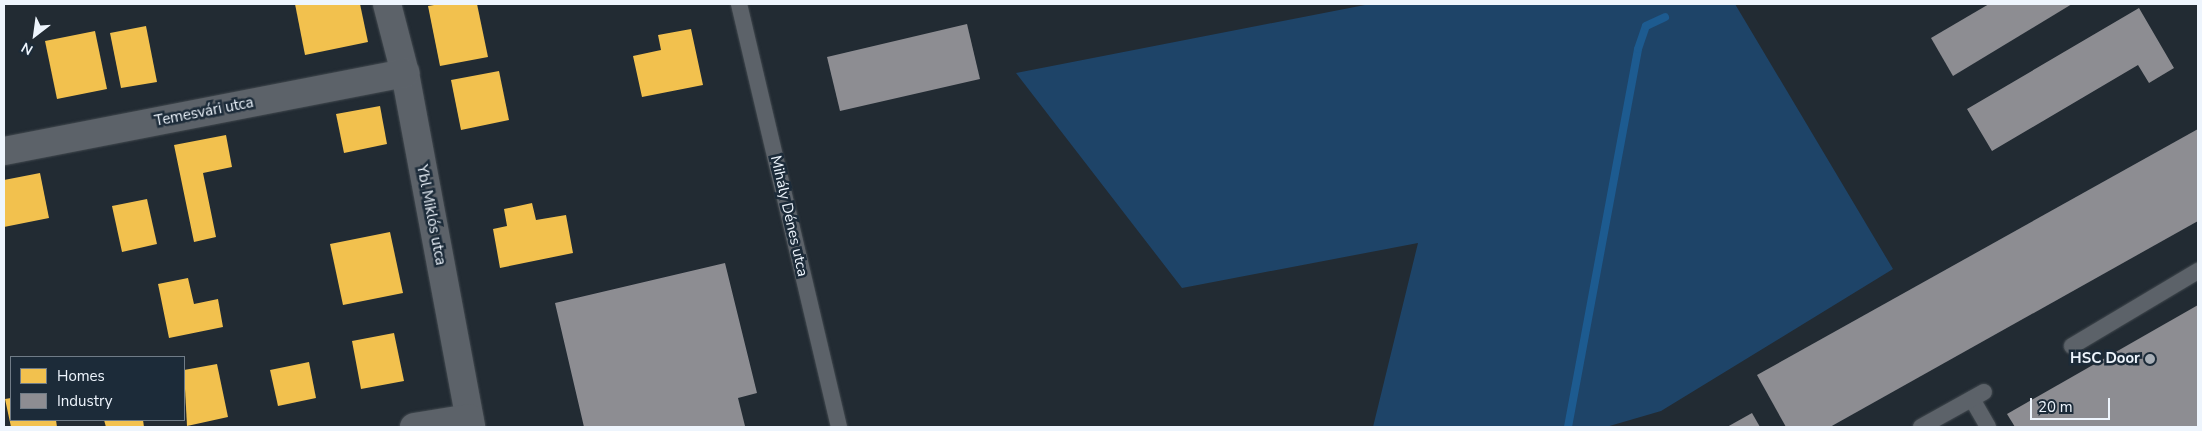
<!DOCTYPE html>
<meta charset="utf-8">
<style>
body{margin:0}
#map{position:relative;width:2202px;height:431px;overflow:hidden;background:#222b33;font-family:"Nunito Sans",sans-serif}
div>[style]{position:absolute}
.green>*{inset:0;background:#1e4468}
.homes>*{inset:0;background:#f2c14e}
.industry>*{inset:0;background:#8d8d92}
.stream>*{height:8px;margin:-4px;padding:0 4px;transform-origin:4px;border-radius:4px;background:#1d5b90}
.roads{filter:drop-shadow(0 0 1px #42494f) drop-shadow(0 0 1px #42494f)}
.lane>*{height:16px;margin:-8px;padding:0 8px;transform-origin:8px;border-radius:8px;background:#5c6269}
.street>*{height:28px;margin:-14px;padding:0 14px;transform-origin:14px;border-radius:14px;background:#5c6269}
.dots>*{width:14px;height:14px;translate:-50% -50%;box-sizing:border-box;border:2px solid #1c2b39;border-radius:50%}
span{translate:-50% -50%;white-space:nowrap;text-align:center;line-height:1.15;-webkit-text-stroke:5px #1c2b39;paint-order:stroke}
.street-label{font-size:15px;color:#eef5fd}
.poi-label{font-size:15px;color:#eef5fd;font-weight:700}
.right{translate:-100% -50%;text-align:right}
.frame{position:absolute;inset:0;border:5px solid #eef5fd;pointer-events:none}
.legend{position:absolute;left:10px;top:356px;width:175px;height:65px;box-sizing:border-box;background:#1c2b39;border:1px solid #707c87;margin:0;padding:6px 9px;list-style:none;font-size:15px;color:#eef5fd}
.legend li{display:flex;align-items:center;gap:10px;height:25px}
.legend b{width:25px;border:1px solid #707c87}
.north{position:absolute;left:10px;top:10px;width:50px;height:50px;-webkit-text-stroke:4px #1c2b39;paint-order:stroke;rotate:210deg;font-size:14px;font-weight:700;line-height:20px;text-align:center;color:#eef5fd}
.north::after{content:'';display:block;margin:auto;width:18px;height:22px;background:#eef5fd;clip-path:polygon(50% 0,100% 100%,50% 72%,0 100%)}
.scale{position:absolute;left:2030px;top:398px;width:80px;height:22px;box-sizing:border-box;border:2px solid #eef5fd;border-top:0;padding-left:6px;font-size:15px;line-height:18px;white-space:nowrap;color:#eef5fd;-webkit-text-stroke:4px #1c2b39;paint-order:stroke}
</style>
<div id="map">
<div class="green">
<div style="clip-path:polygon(1370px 4px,1735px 4px,1893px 269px,1661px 411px,1606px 427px,1373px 427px,1418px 243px,1182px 288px,1016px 73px)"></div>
</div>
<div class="homes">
<div style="clip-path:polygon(295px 4px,360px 4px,368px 42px,305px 55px)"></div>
<div style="clip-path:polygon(440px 4px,477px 4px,488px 57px,440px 66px,428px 6px)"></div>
<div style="clip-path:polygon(146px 26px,157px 82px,121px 88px,110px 33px)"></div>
<div style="clip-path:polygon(691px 29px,703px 85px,642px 97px,633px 56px,661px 50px,658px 35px)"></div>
<div style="clip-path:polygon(95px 31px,107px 89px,57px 99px,45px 41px)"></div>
<div style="clip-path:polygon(499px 71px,509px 120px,461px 130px,451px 80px)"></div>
<div style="clip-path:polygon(380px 106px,387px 144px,344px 153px,336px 114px)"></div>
<div style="clip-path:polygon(226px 135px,232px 167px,203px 173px,216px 237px,194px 242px,174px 145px)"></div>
<div style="clip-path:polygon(40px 173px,49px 218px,4px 227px,4px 180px)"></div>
<div style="clip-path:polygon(147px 199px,157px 244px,122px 252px,112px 206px)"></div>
<div style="clip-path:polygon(532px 203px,536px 220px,566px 215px,573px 253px,500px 268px,493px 229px,507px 226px,504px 209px)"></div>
<div style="clip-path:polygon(390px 232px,403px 293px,343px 305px,330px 244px)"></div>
<div style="clip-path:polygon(188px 278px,194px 304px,218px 299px,223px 327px,169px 338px,158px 284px)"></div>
<div style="clip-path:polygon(394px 333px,404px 381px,361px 389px,352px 341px)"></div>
<div style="clip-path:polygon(309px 362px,316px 398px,278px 406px,270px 370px)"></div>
<div style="clip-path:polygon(217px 364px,228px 417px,187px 426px,184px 370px)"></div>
<div style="clip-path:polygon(11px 398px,11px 420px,56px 420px,57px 427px,11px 427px,5px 399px)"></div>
<div style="clip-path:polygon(104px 420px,143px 420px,144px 427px,106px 427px)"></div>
</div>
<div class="industry">
<div style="clip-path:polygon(1989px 4px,2072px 4px,1953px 76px,1931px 38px)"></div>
<div style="clip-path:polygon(2139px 8px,2174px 68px,2149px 83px,2138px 65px,1992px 151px,1967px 109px)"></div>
<div style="clip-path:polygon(967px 24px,980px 79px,840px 111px,827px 57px)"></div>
<div style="clip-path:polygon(2198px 129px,2198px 221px,1830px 427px,1786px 427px,1757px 375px)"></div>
<div style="clip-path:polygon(725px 263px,757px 393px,738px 398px,745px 426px,584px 427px,555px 303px)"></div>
<div style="clip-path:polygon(2198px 305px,2198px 426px,2015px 427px,2007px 414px)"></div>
<div style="clip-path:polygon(1752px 413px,1760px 427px,1727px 427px)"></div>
</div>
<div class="stream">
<div style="left:1568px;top:427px;width:384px;rotate:-79.5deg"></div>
<div style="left:1638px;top:49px;width:24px;rotate:-71deg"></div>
<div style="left:1646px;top:26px;width:21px;rotate:-25deg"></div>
</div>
<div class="roads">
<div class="lane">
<div style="left:739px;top:4px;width:435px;rotate:76.7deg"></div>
<div style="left:2072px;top:346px;width:147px;rotate:-30.8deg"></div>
<div style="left:1972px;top:399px;width:32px;rotate:60deg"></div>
<div style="left:1921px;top:427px;width:72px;rotate:-29.1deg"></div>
</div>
<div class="street">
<div style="left:387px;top:4px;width:71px;rotate:75.4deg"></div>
<div style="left:405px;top:73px;width:360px;rotate:79.4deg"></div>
<div style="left:4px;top:151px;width:409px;rotate:-11deg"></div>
<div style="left:414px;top:427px;width:56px;rotate:-9.3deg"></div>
</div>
</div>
<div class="dots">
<div style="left:2150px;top:359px;background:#a7aeb6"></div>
</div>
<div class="street-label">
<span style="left:204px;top:112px;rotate:-11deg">Temesvári utca</span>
<span style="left:431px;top:215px;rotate:79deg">Ybl Miklós utca</span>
<span style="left:789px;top:216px;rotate:77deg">Mihály Dénes utca</span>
</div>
<div class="poi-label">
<span class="right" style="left:2140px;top:359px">HSC Door</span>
</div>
<div class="frame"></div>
<ul class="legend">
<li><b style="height:14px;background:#f2c14e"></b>Homes</li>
<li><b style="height:14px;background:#8d8d92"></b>Industry</li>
</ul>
<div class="north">N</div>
<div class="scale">20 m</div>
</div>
